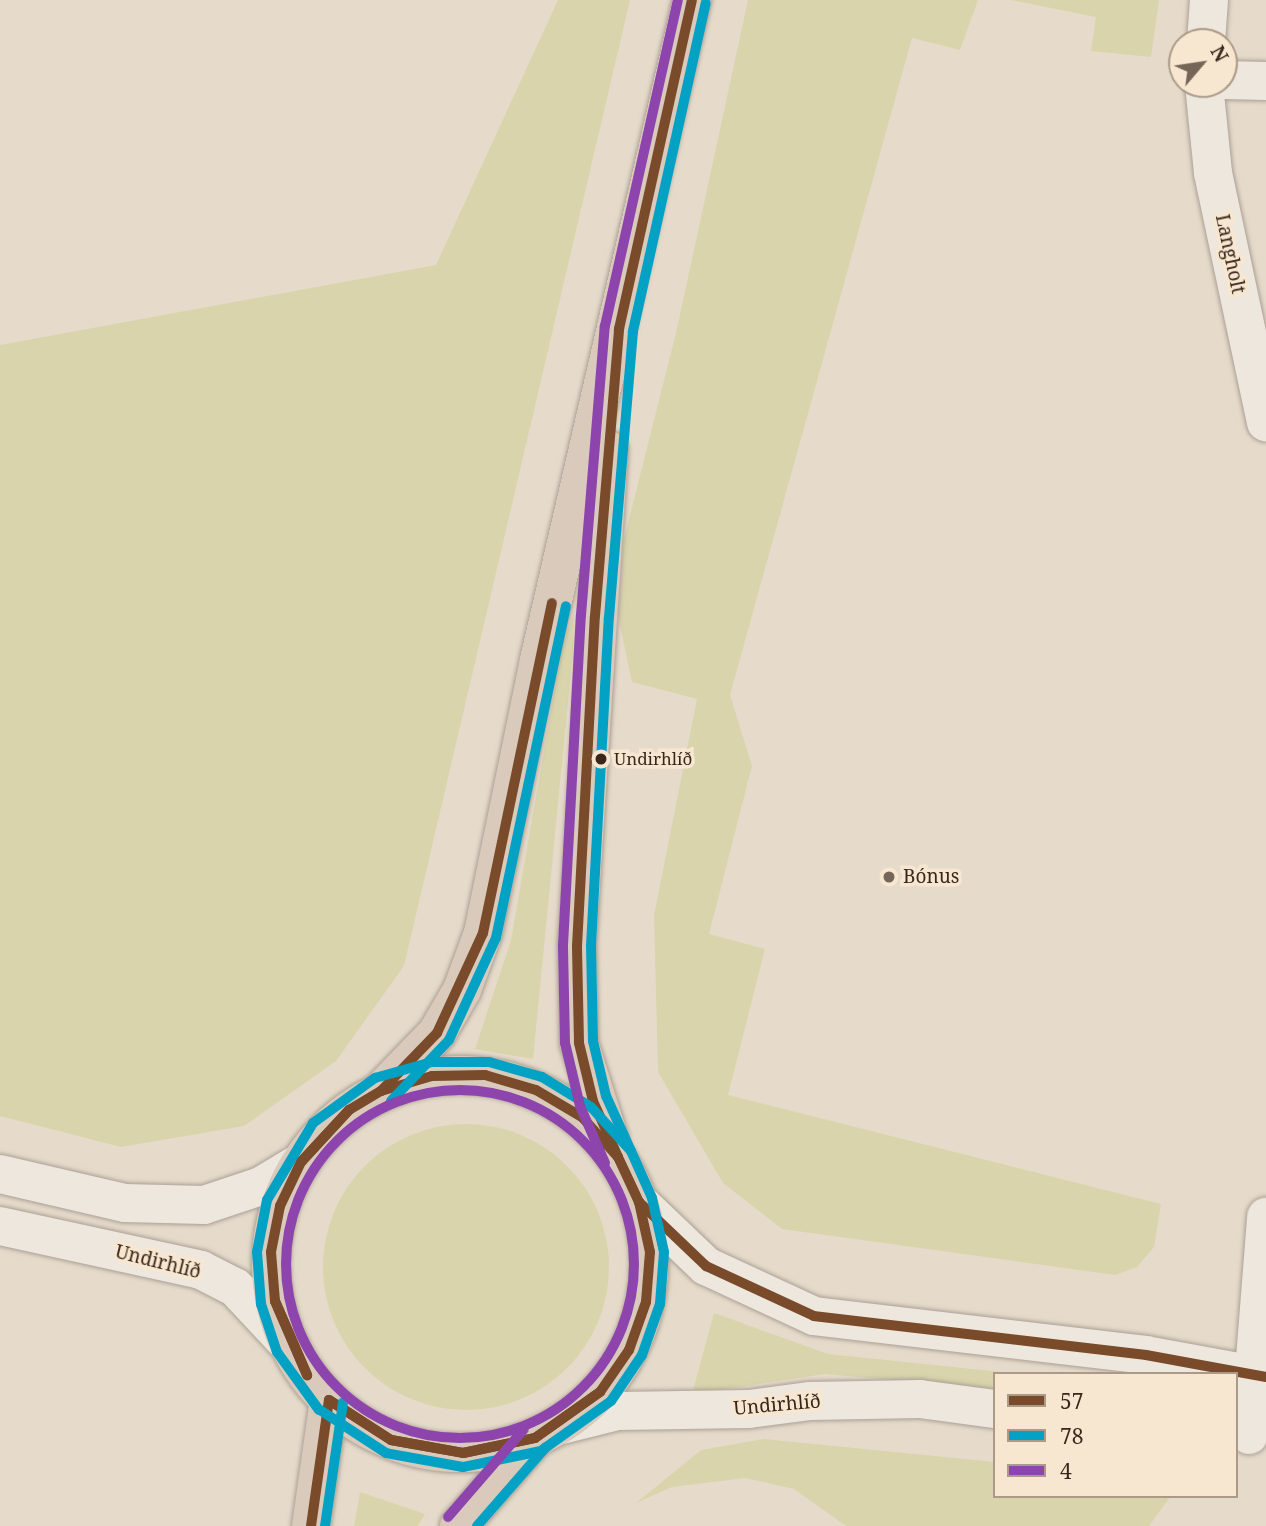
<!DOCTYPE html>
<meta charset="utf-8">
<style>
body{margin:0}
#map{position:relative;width:1266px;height:1526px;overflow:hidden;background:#e6dbcb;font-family:"Noto Serif",serif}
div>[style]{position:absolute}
.green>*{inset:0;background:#d9d4ac}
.round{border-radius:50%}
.roads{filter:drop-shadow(0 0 2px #aba095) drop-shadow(0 0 2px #aba095)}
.street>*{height:38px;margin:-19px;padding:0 19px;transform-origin:19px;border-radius:19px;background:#ede7de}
.highway>*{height:38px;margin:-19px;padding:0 19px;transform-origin:19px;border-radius:19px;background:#d9cabc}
.highway>.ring{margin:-19px;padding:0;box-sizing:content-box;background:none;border:38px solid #d9cabc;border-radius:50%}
.bus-1>*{height:10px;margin:-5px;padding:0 5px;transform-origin:5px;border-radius:5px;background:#7a4b2a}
.bus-2>*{height:10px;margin:-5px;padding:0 5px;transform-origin:5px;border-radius:5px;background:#03a2c5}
.bus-3>*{height:10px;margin:-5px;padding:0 5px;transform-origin:5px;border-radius:5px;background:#8e44ad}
.bus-3>.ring{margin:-5px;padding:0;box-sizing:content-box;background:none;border:10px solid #8e44ad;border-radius:50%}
.dots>*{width:19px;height:19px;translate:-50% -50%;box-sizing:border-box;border:4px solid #f8e7d0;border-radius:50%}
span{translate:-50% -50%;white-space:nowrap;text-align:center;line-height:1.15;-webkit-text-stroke:7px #f8e7d0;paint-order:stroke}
.bus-label{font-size:17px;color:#39271c}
.left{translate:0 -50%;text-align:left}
.street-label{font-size:19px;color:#39271c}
.poi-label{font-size:19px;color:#39271c}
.legend{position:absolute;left:993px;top:1372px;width:245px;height:126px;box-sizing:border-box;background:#f8e7d0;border:2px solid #ac9a88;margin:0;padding:9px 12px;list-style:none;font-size:21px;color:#39271c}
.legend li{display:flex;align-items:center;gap:14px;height:35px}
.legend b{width:35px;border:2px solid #ac9a88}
.north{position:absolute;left:1168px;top:28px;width:70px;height:70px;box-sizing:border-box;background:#f8e7d0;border:2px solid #ac9a88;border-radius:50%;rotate:61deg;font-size:19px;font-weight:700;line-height:28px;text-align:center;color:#39271c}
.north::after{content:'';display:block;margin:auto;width:24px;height:32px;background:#766659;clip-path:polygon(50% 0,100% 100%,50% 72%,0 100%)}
</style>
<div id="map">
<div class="green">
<div style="clip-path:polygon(558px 0,630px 0,404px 966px,336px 1061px,244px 1126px,121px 1147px,0 1116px,0 345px,436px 265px)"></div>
<div style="clip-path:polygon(748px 0,978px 0,960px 50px,912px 38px,730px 695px,752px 766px,709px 934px,765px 949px,728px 1095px,1161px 1204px,1154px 1247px,1137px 1267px,1115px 1275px,782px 1229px,723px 1183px,658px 1072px,654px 915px,697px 699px,632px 682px,618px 616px,624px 539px,676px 333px)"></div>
<div style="clip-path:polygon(1011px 0,1159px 0,1151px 57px,1091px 51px,1096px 17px)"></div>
<div style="clip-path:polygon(574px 613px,573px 651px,533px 1059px,475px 1049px,511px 940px,562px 648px)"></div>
<div class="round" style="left:323px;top:1124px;width:286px;height:286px"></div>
<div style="clip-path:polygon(714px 1313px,828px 1354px,1020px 1374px,995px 1374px,995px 1389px,825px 1374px,692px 1394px)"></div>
<div style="clip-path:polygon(764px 1439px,995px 1462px,995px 1496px,1171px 1496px,1149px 1526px,846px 1526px,794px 1489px,745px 1478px,672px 1487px,636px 1503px,701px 1450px)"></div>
<div style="clip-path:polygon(360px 1492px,425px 1514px,418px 1526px,354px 1526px)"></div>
</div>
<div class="roads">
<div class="street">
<div style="left:1206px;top:42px;width:42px;rotate:-85.9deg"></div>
<div style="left:1224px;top:80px;width:42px;rotate:1.4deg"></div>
<div style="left:1204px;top:84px;width:89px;rotate:84.2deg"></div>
<div style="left:1213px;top:173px;width:255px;rotate:78deg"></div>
<div style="left:0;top:1174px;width:128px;rotate:13.1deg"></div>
<div style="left:125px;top:1203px;width:79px;rotate:1.5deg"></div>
<div style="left:204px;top:1205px;width:60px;rotate:-18.4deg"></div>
<div style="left:261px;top:1186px;width:47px;rotate:-31deg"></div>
<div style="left:639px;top:1202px;width:93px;rotate:43.7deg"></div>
<div style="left:706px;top:1266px;width:119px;rotate:24.8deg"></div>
<div style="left:814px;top:1316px;width:334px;rotate:6.7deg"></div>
<div style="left:1146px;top:1355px;width:122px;rotate:10.4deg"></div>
<div style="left:0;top:1226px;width:206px;rotate:12.3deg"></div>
<div style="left:201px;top:1270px;width:38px;rotate:27deg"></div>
<div style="left:235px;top:1287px;width:81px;rotate:47deg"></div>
<div style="left:561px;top:1425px;width:58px;rotate:-14deg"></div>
<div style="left:617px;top:1411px;width:132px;rotate:-0.9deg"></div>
<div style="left:749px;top:1409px;width:62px;rotate:-7.5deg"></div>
<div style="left:810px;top:1401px;width:110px;rotate:-1deg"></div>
<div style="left:920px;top:1399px;width:76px;rotate:7.6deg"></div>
<div style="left:1249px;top:1435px;width:219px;rotate:-85.5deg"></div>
</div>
<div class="highway">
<div style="left:609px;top:450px;width:497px;rotate:93.7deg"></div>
<div style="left:577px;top:946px;width:97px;rotate:88.8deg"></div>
<div style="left:579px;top:1043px;width:102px;rotate:72.3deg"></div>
<div class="ring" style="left:271px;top:1075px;width:340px;height:340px"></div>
<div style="left:382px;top:1090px;width:79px;rotate:-46deg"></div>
<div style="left:437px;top:1033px;width:50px;rotate:-59.8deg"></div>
<div style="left:462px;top:990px;width:61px;rotate:-69.8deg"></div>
<div style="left:483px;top:933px;width:279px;rotate:-78.4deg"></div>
<div style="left:539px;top:660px;width:678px;rotate:-76.95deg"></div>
<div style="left:311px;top:1526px;width:127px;rotate:-81.9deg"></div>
<div style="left:459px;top:1526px;width:116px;rotate:-49.2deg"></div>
</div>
</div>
<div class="bus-1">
<div style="left:381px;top:1091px;width:81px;rotate:-46deg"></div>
<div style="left:437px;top:1033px;width:110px;rotate:-65.3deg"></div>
<div style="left:483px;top:933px;width:337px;rotate:-78.2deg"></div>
<div style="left:349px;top:1110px;width:37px;rotate:-31deg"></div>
<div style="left:381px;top:1091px;width:53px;rotate:-16.4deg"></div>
<div style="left:432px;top:1076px;width:53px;rotate:-1.1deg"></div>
<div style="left:485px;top:1075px;width:53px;rotate:16.4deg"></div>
<div style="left:536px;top:1090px;width:53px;rotate:30.4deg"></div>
<div style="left:582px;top:1117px;width:54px;rotate:48deg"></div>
<div style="left:618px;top:1157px;width:50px;rotate:65deg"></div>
<div style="left:639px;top:1202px;width:51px;rotate:77.6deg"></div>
<div style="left:650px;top:1252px;width:50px;rotate:94.6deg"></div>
<div style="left:646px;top:1302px;width:51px;rotate:109.5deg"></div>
<div style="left:629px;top:1350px;width:51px;rotate:124.6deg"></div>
<div style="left:618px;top:1157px;width:61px;rotate:-114.1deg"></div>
<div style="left:593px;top:1101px;width:60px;rotate:-103.6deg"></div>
<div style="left:579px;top:1043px;width:97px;rotate:-91.2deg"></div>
<div style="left:577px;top:946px;width:330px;rotate:-86.9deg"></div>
<div style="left:595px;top:616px;width:288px;rotate:-85.2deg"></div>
<div style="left:619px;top:329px;width:337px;rotate:-77.5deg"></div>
<div style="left:301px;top:1162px;width:71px;rotate:-47.3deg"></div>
<div style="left:301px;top:1162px;width:71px;rotate:-47.3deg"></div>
<div style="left:639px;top:1202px;width:93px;rotate:43.7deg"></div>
<div style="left:706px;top:1266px;width:119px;rotate:24.8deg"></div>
<div style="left:814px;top:1316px;width:334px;rotate:6.7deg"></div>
<div style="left:1146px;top:1355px;width:122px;rotate:10.4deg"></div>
<div style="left:275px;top:1301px;width:81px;rotate:66.6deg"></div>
<div style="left:275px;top:1301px;width:81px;rotate:66.6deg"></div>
<div style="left:275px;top:1301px;width:49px;rotate:-94.7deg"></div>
<div style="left:271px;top:1252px;width:47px;rotate:-78.9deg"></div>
<div style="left:280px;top:1206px;width:49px;rotate:-64.5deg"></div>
<div style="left:329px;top:1400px;width:74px;rotate:32.8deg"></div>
<div style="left:329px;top:1400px;width:74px;rotate:32.8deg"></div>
<div style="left:535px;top:1438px;width:80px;rotate:-35.3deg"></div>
<div style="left:535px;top:1438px;width:80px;rotate:-35.3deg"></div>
<div style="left:391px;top:1440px;width:73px;rotate:10.2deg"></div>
<div style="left:391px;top:1440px;width:73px;rotate:10.2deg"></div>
<div style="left:463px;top:1453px;width:74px;rotate:-11.8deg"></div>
<div style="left:463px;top:1453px;width:74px;rotate:-11.8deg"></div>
<div style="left:311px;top:1526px;width:127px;rotate:-81.9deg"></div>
</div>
<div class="bus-2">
<div style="left:391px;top:1101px;width:84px;rotate:-46.4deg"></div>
<div style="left:449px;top:1040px;width:112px;rotate:-65.3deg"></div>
<div style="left:496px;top:938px;width:339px;rotate:-78.1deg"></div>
<div style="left:631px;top:1151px;width:60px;rotate:-114.4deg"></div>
<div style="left:606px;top:1096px;width:57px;rotate:-103.3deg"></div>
<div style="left:593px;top:1041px;width:95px;rotate:-91.2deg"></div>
<div style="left:591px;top:946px;width:329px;rotate:-86.9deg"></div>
<div style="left:609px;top:617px;width:287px;rotate:-85.2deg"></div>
<div style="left:633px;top:331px;width:336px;rotate:-77.5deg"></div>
<div style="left:319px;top:1410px;width:72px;rotate:-125.9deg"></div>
<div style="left:277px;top:1352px;width:51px;rotate:-108.4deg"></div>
<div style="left:261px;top:1304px;width:52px;rotate:-94.4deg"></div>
<div style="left:257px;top:1252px;width:53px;rotate:-79.1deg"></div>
<div style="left:267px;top:1200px;width:90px;rotate:-59.1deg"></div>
<div style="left:313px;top:1123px;width:77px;rotate:-36deg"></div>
<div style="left:375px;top:1078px;width:59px;rotate:-15.7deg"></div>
<div style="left:432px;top:1062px;width:57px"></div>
<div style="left:489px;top:1062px;width:55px;rotate:15.8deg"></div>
<div style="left:542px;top:1077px;width:57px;rotate:31.5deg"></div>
<div style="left:591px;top:1107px;width:59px;rotate:47.7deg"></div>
<div style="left:631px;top:1151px;width:51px;rotate:65.9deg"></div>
<div style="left:652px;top:1198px;width:55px;rotate:77.5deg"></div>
<div style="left:664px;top:1252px;width:52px;rotate:94.4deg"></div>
<div style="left:660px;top:1304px;width:54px;rotate:109.4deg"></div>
<div style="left:642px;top:1355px;width:55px;rotate:124deg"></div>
<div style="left:611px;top:1401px;width:86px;rotate:144.5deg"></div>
<div style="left:541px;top:1451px;width:80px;rotate:168.4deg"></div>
<div style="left:463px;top:1467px;width:78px;rotate:-169.7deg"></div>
<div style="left:386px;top:1453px;width:79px;rotate:-146.9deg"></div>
<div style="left:325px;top:1526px;width:125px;rotate:-81.7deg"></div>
<div style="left:477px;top:1526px;width:105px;rotate:-48.9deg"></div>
</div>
<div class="bus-3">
<div class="ring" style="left:286px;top:1090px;width:338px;height:338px"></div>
<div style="left:605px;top:1163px;width:62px;rotate:-113.7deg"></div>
<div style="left:580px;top:1106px;width:65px;rotate:-103.4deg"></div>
<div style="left:565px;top:1043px;width:98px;rotate:-91.2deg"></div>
<div style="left:563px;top:945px;width:330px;rotate:-86.9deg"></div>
<div style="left:581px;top:615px;width:290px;rotate:-85.3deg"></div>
<div style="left:605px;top:326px;width:334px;rotate:-77.4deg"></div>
<div style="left:448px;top:1517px;width:116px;rotate:-49.2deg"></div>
</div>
<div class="dots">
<div style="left:601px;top:759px;background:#39271c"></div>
<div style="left:889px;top:877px;background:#766659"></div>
</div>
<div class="bus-label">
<span class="left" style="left:614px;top:759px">Undirhlíð</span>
</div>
<div class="street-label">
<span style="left:1230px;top:254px;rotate:78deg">Langholt</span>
<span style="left:158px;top:1262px;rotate:14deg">Undirhlíð</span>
<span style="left:777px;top:1405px;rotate:-5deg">Undirhlíð</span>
</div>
<div class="poi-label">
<span class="left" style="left:903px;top:877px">Bónus</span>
</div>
<ul class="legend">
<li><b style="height:9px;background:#7a4b2a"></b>57</li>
<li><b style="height:9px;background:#03a2c5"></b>78</li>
<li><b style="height:9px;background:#8e44ad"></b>4</li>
</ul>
<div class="north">N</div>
</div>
